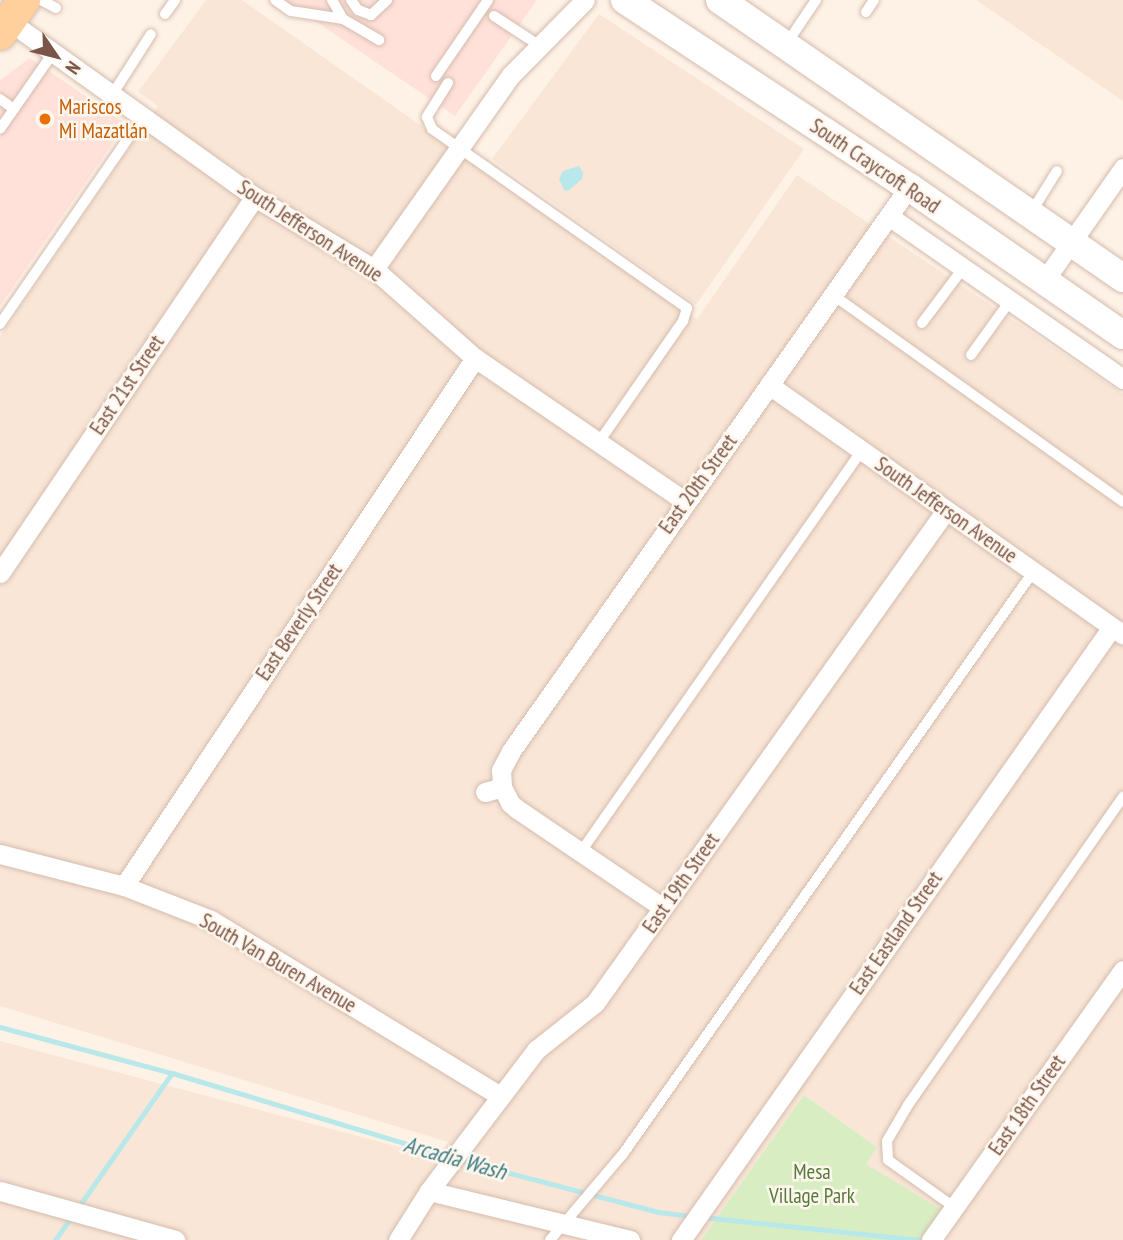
<!DOCTYPE html>
<meta charset="utf-8">
<style>
body{margin:0}
#map{position:relative;width:1123px;height:1240px;overflow:hidden;background:#fef2e6;font-family:"PT Sans Narrow",sans-serif}
div>[style]{position:absolute}
.residential>*{inset:0;background:#f9e6d6}
.commercial>*{inset:0;background:#ffe1d9}
.green>*{inset:0;background:#d8eec2}
.water>*{inset:0;background:#b8e8ea}
.stream>*{height:5px;margin:-2.5px;padding:0 2.5px;transform-origin:2.5px;border-radius:2.5px;background:#b8e8ea}
.roads{filter:drop-shadow(0 0 2px #d4bbad) drop-shadow(0 0 2px #d4bbad)}
.service>*{height:10px;margin:-5px;padding:0 5px;transform-origin:5px;border-radius:5px;background:#fff}
.minor>*{height:19px;margin:-9.5px;padding:0 9.5px;transform-origin:9.5px;border-radius:9.5px;background:#fff}
.secondary>*{height:28px;margin:-14px;padding:0 14px;transform-origin:14px;border-radius:14px;background:#fff}
.primary>*{height:32px;margin:-16px;padding:0 16px;transform-origin:16px;border-radius:16px;background:#ffd09c}
.dots>*{width:19px;height:19px;translate:-50% -50%;box-sizing:border-box;border:4px solid #fff7ee;border-radius:50%}
span{translate:-50% -50%;white-space:nowrap;text-align:center;line-height:1.15;-webkit-text-stroke:5px #fff7ee;paint-order:stroke}
.food-label{font-size:21px;color:#c56008}
.left{translate:0 -50%;text-align:left}
.street-label{font-size:21px;color:#7b5547}
.park-label{font-size:21px;color:#557b3c}
.water-label{font-size:23px;color:#3a7c82;font-style:italic}
.north{position:absolute;left:21px;top:21px;width:70px;height:70px;-webkit-text-stroke:5px #fff7ee;paint-order:stroke;rotate:125deg;font-size:19px;font-weight:700;line-height:28px;text-align:center;color:#7b5547}
.north::after{content:'';display:block;margin:auto;width:24px;height:32px;background:#7b5547;clip-path:polygon(50% 0,100% 100%,50% 72%,0 100%)}
</style>
<div id="map">
<div class="residential">
<div style="clip-path:polygon(206px 0,242px 0,697px 319px,797px 175px,1123px 394px,1123px 1240px,923px 1240px,943px 1211px,865px 1164px,877px 1147px,804px 1095px,701px 1240px,0 1240px,0 1041px,437px 1157px,448px 1142px,0 1006px,0 336px,158px 106px,138px 92px)"></div>
<div style="clip-path:polygon(976px 0,1123px 0,1123px 101px)"></div>
<div style="clip-path:polygon(599px 14px,804px 149px,696px 305px,492px 159px)"></div>
</div>
<div class="commercial">
<div style="clip-path:polygon(284px 0,537px 0,455px 116px)"></div>
<div style="clip-path:polygon(30px 58px,126px 124px,0 306px,0 80px)"></div>
</div>
<div class="green">
<div style="clip-path:polygon(804px 1095px,877px 1147px,866px 1164px,944px 1211px,923px 1240px,701px 1240px)"></div>
</div>
<div class="water">
<div style="clip-path:polygon(579px 166px,583px 173px,582px 179px,568px 191px,564px 190px,559px 179px,563px 171px)"></div>
</div>
<div class="stream">
<div style="left:0;top:1027px;width:178px;rotate:15deg"></div>
<div style="left:172px;top:1073px;width:291px;rotate:16.8deg"></div>
<div style="left:460px;top:1160px;width:205px;rotate:14.7deg"></div>
<div style="left:658px;top:1212px;width:34px;rotate:7deg"></div>
<div style="left:77px;top:1209px;width:166px;rotate:-55.1deg"></div>
<div style="left:702px;top:1217px;width:220px;rotate:6deg"></div>
<div style="left:55px;top:1240px;width:28px;rotate:-55deg"></div>
</div>
<div class="roads">
<div class="service">
<div style="left:41px;top:0;width:17px;rotate:28deg"></div>
<div style="left:275px;top:0;width:19px;rotate:35deg"></div>
<div style="left:291px;top:11px;width:53px;rotate:8.7deg"></div>
<div style="left:332px;top:0;width:22px;rotate:60deg"></div>
<div style="left:343px;top:19px;width:42px;rotate:30.3deg"></div>
<div style="left:351px;top:0;width:12px;rotate:55deg"></div>
<div style="left:358px;top:10px;width:14px;rotate:21deg"></div>
<div style="left:371px;top:15px;width:22px;rotate:-43deg"></div>
<div style="left:866px;top:12px;width:14px;rotate:-56deg"></div>
<div style="left:165px;top:14px;width:17px;rotate:-54deg"></div>
<div style="left:494px;top:16px;width:55px;rotate:33.1deg"></div>
<div style="left:787px;top:43px;width:52px;rotate:-56deg"></div>
<div style="left:436px;top:76px;width:92px;rotate:-55.6deg"></div>
<div style="left:448px;top:83px;width:40px;rotate:122deg"></div>
<div style="left:427px;top:117px;width:13px;rotate:67deg"></div>
<div style="left:432px;top:129px;width:312px;rotate:35.1deg"></div>
<div style="left:687px;top:308px;width:14px;rotate:107deg"></div>
<div style="left:683px;top:321px;width:147px;rotate:124.8deg"></div>
<div style="left:112px;top:95px;width:72px;rotate:-57.4deg"></div>
<div style="left:0;top:99px;width:17px;rotate:36deg"></div>
<div style="left:14px;top:109px;width:24px;rotate:125deg"></div>
<div style="left:14px;top:109px;width:68px;rotate:-55.1deg"></div>
<div style="left:1032px;top:211px;width:47px;rotate:-58deg"></div>
<div style="left:833px;top:295px;width:356px;rotate:35.5deg"></div>
<div style="left:922px;top:323px;width:70px;rotate:-53.1deg"></div>
<div style="left:0;top:324px;width:252px;rotate:-55.4deg"></div>
<div style="left:971px;top:355px;width:67px;rotate:-54.2deg"></div>
<div style="left:580px;top:853px;width:491px;rotate:-55deg"></div>
<div style="left:954px;top:1207px;width:81px;rotate:-144.5deg"></div>
<div style="left:888px;top:1160px;width:19px;rotate:-93deg"></div>
<div style="left:887px;top:1141px;width:42px;rotate:-59.7deg"></div>
<div style="left:908px;top:1105px;width:376px;rotate:-55.1deg"></div>
<div style="left:550px;top:1240px;width:113px;rotate:-49.7deg"></div>
<div style="left:623px;top:1154px;width:712px;rotate:-54.84deg"></div>
</div>
<div class="minor">
<div style="left:2px;top:16px;width:311px;rotate:35.6deg"></div>
<div style="left:255px;top:197px;width:139px;rotate:31.2deg"></div>
<div style="left:374px;top:269px;width:135px;rotate:41.4deg"></div>
<div style="left:475px;top:358px;width:254px;rotate:34.3deg"></div>
<div style="left:890px;top:217px;width:284px;rotate:34.8deg"></div>
<div style="left:374px;top:269px;width:237px;rotate:-54.8deg"></div>
<div style="left:511px;top:75px;width:105px;rotate:-45.4deg"></div>
<div style="left:1044px;top:281px;width:138px;rotate:-55deg"></div>
<div style="left:769px;top:385px;width:433px;rotate:35.2deg"></div>
<div style="left:0;top:573px;width:454px;rotate:-55.9deg"></div>
<div style="left:502px;top:787px;width:17px;rotate:-93deg"></div>
<div style="left:501px;top:770px;width:21px;rotate:-62deg"></div>
<div style="left:511px;top:751px;width:690px;rotate:-54.79deg"></div>
<div style="left:485px;top:792px;width:18px;rotate:-16deg"></div>
<div style="left:502px;top:787px;width:18px;rotate:63deg"></div>
<div style="left:510px;top:803px;width:9px;rotate:41deg"></div>
<div style="left:517px;top:809px;width:176px;rotate:34.1deg"></div>
<div style="left:0;top:854px;width:128px;rotate:14.5deg"></div>
<div style="left:124px;top:886px;width:93px;rotate:21.3deg"></div>
<div style="left:211px;top:920px;width:338px;rotate:31.3deg"></div>
<div style="left:124px;top:886px;width:634px;rotate:-56.39deg"></div>
<div style="left:0;top:1191px;width:182px;rotate:15.6deg"></div>
<div style="left:429px;top:1191px;width:207px;rotate:13.7deg"></div>
<div style="left:398px;top:1240px;width:58px;rotate:-57.7deg"></div>
<div style="left:429px;top:1191px;width:177px;rotate:-52.8deg"></div>
<div style="left:536px;top:1050px;width:75px;rotate:-38.5deg"></div>
<div style="left:595px;top:1003px;width:605px;rotate:-54.55deg"></div>
<div style="left:681px;top:1240px;width:749px;rotate:-54.89deg"></div>
<div style="left:931px;top:1240px;width:331px;rotate:-54.6deg"></div>
</div>
<div class="secondary">
<div style="left:625px;top:0;width:340px;rotate:33.4deg"></div>
<div style="left:909px;top:187px;width:260px;rotate:34.7deg"></div>
<div style="left:720px;top:0;width:490px;rotate:34.6deg"></div>
</div>
<div class="primary">
<div style="left:0;top:34px;width:42px;rotate:-54.8deg"></div>
</div>
</div>
<div class="dots">
<div style="left:45px;top:119px;background:#e8710a"></div>
</div>
<div class="food-label">
<span class="left" style="left:59px;top:119px">Mariscos<br>Mi Mazatlán</span>
</div>
<div class="street-label">
<span style="left:875px;top:166px;rotate:34deg">South Craycroft Road</span>
<span style="left:310px;top:231px;rotate:33deg">South Jefferson Avenue</span>
<span style="left:127px;top:385px;rotate:-56deg">East 21st Street</span>
<span style="left:698px;top:484px;rotate:-54deg">East 20th Street</span>
<span style="left:946px;top:510px;rotate:35deg">South Jefferson Avenue</span>
<span style="left:299px;top:622px;rotate:-56deg">East Beverly Street</span>
<span style="left:681px;top:883px;rotate:-55deg">East 19th Street</span>
<span style="left:896px;top:933px;rotate:-55deg">East Eastland Street</span>
<span style="left:278px;top:963px;rotate:30deg">South Van Buren Avenue</span>
<span style="left:1027px;top:1105px;rotate:-55deg">East 18th Street</span>
</div>
<div class="park-label">
<span style="left:812px;top:1184px">Mesa<br>Village Park</span>
</div>
<div class="water-label">
<span style="left:455px;top:1158px;rotate:16deg">Arcadia Wash</span>
</div>
<div class="north">N</div>
</div>
